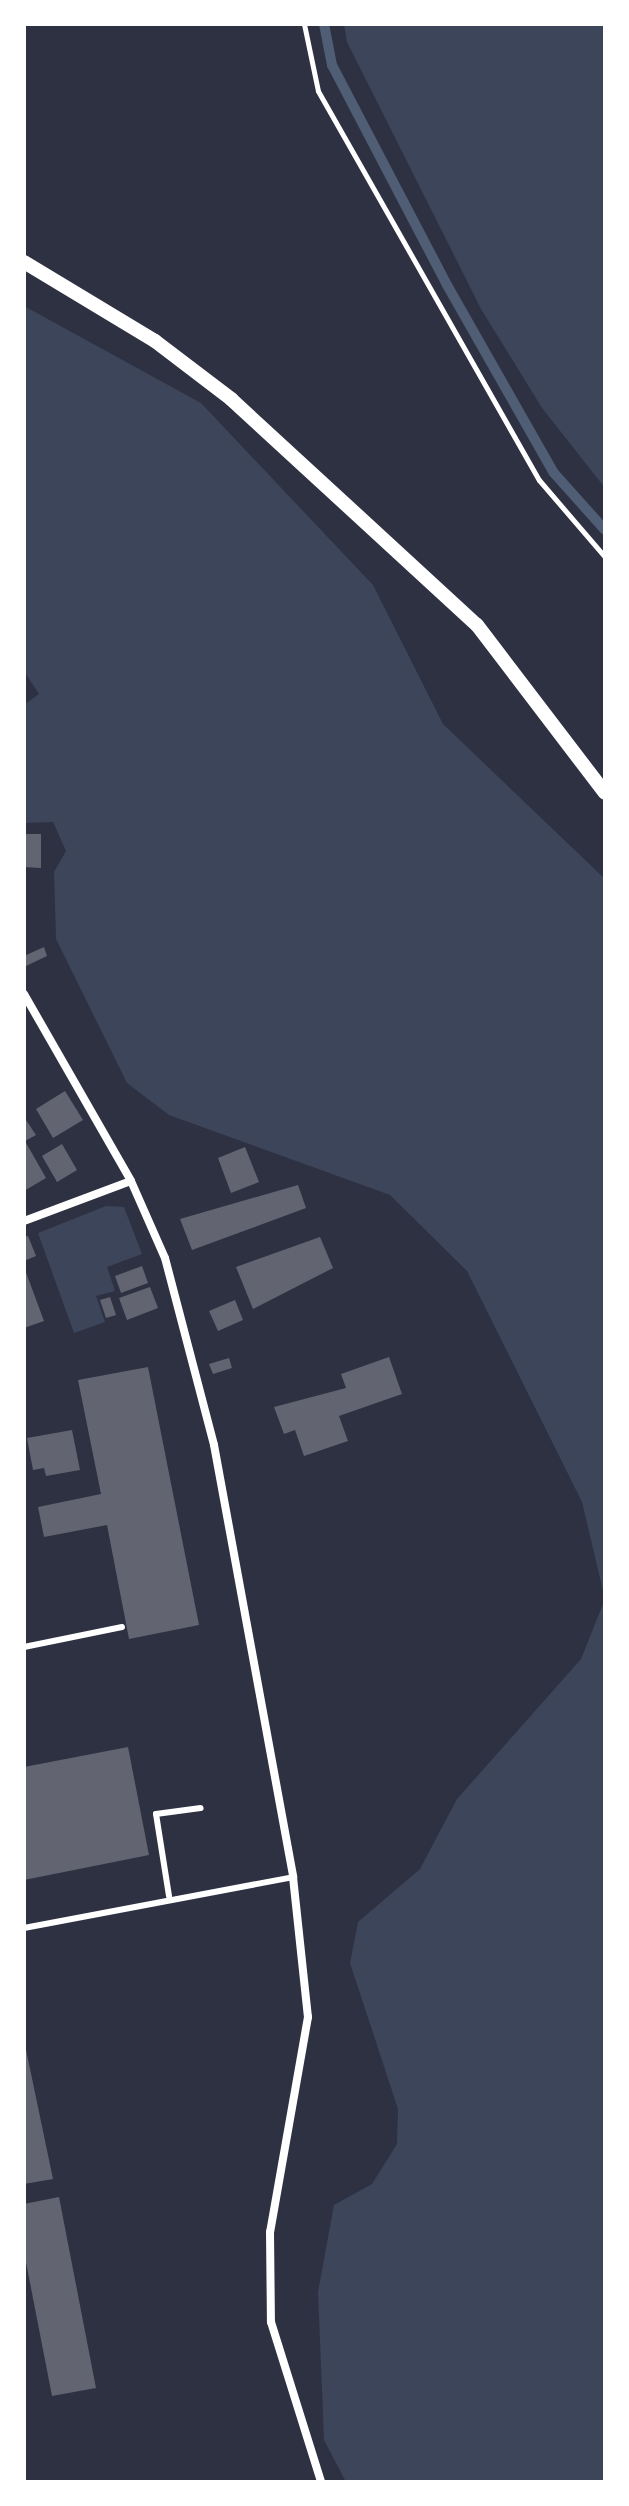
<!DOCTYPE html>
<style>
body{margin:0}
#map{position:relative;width:629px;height:2506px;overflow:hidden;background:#2d3142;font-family:"DM Sans",sans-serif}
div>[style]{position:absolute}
.green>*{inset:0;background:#3c4559}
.stream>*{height:10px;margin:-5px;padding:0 5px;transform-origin:5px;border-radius:5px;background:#4f5d75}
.building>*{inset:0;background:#626471}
.path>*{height:5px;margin:-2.5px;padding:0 2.5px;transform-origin:2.5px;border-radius:2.5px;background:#fff}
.service>*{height:6px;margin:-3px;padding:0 3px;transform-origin:3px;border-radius:3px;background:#fff}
.minor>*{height:8px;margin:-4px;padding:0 4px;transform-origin:4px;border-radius:4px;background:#fff}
.tertiary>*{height:14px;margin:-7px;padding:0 7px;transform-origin:7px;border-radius:7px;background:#fff}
span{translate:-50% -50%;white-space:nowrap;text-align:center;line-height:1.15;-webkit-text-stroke:6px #fff;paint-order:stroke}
.frame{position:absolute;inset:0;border:26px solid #fff;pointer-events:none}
</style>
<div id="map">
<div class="green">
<div style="clip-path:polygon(344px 24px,605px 24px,605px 488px,542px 408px,481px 309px,347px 42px)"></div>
<div style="clip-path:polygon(24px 306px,201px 403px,373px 585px,443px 724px,605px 879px,605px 2482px,346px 2482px,324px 2440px,318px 2292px,334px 2205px,372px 2184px,397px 2144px,398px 2109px,350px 1963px,358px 1922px,420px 1869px,457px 1799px,581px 1659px,605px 1599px,582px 1502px,467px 1271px,390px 1195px,169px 1115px,127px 1083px,56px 939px,54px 872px,66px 851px,53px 822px,24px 823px,24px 705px,39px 694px,24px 671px)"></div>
<div style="clip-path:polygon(106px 1206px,124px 1207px,142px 1254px,107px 1267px,115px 1291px,96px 1296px,105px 1322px,74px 1333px,38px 1233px)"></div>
</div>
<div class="stream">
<div style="left:324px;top:24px;width:42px;rotate:79deg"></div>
<div style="left:332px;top:65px;width:248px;rotate:62.4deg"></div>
<div style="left:447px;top:285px;width:216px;rotate:60.4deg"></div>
<div style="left:554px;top:473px;width:76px;rotate:48.2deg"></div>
</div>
<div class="building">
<div style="clip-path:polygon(24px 834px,41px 834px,41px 868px,24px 867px)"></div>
<div style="clip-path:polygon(44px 947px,47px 956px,26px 966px,24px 956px)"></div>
<div style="clip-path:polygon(65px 1091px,83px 1120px,53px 1138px,36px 1109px)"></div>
<div style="clip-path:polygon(24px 1117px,36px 1135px,25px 1141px,46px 1178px,24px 1191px)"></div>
<div style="clip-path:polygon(62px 1144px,77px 1170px,57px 1182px,42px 1156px)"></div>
<div style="clip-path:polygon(245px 1147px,259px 1182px,231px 1193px,218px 1158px)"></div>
<div style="clip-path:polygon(298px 1185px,306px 1208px,192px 1250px,180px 1219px)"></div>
<div style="clip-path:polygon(28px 1236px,36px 1256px,24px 1261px,24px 1237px)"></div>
<div style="clip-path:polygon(320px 1237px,333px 1268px,253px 1309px,236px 1267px)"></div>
<div style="clip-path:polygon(142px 1266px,148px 1283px,121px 1293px,115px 1276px)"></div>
<div style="clip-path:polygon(24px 1267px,44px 1321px,24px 1328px)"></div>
<div style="clip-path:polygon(150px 1287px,158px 1308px,127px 1320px,119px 1298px)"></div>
<div style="clip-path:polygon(110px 1297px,116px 1315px,106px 1318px,100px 1300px)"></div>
<div style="clip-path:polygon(235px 1300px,243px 1320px,218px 1331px,209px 1311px)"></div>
<div style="clip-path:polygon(389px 1357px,402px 1394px,339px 1416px,348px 1441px,304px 1456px,295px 1430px,284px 1434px,274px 1407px,346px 1388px,341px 1374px)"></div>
<div style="clip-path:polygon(229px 1358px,232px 1368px,213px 1374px,209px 1364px)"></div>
<div style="clip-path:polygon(148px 1367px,199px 1625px,129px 1639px,107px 1525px,44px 1537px,38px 1507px,101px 1494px,78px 1380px)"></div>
<div style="clip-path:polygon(72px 1430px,80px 1470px,46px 1476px,44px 1468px,33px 1470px,27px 1438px)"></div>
<div style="clip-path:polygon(128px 1747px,149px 1855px,24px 1880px,24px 1767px)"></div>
<div style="clip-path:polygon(24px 2040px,53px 2179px,24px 2184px)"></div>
<div style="clip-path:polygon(59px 2197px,96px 2388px,52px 2396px,24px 2252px,24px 2204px)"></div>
</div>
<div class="path">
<div style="left:304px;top:24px;width:68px;rotate:78.2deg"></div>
<div style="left:318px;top:91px;width:447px;rotate:60.4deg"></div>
<div style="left:539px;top:480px;width:101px;rotate:49.4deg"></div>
</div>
<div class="service">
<div style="left:24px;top:1647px;width:100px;rotate:-11.5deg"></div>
<div style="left:169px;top:1896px;width:83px;rotate:-99deg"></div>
<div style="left:156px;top:1814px;width:45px;rotate:-7.6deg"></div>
<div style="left:24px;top:1928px;width:274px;rotate:-10.7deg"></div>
</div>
<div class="minor">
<div style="left:24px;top:994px;width:215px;rotate:60.2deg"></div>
<div style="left:131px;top:1181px;width:84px;rotate:66.2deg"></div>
<div style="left:165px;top:1258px;width:193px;rotate:75.3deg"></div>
<div style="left:214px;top:1445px;width:439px;rotate:79.6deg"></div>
<div style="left:293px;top:1877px;width:141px;rotate:83.9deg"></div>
<div style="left:308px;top:2017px;width:218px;rotate:100deg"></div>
<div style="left:270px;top:2232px;width:90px;rotate:89.4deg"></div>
<div style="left:271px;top:2322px;width:168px;rotate:72.6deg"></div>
<div style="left:24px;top:1221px;width:114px;rotate:-20.5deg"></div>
</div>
<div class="tertiary">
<div style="left:24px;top:262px;width:153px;rotate:31.1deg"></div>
<div style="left:155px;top:341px;width:96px;rotate:37.3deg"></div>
<div style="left:231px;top:399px;width:334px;rotate:42.6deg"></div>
<div style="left:477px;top:625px;width:211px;rotate:52.7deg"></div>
</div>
<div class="frame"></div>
</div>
